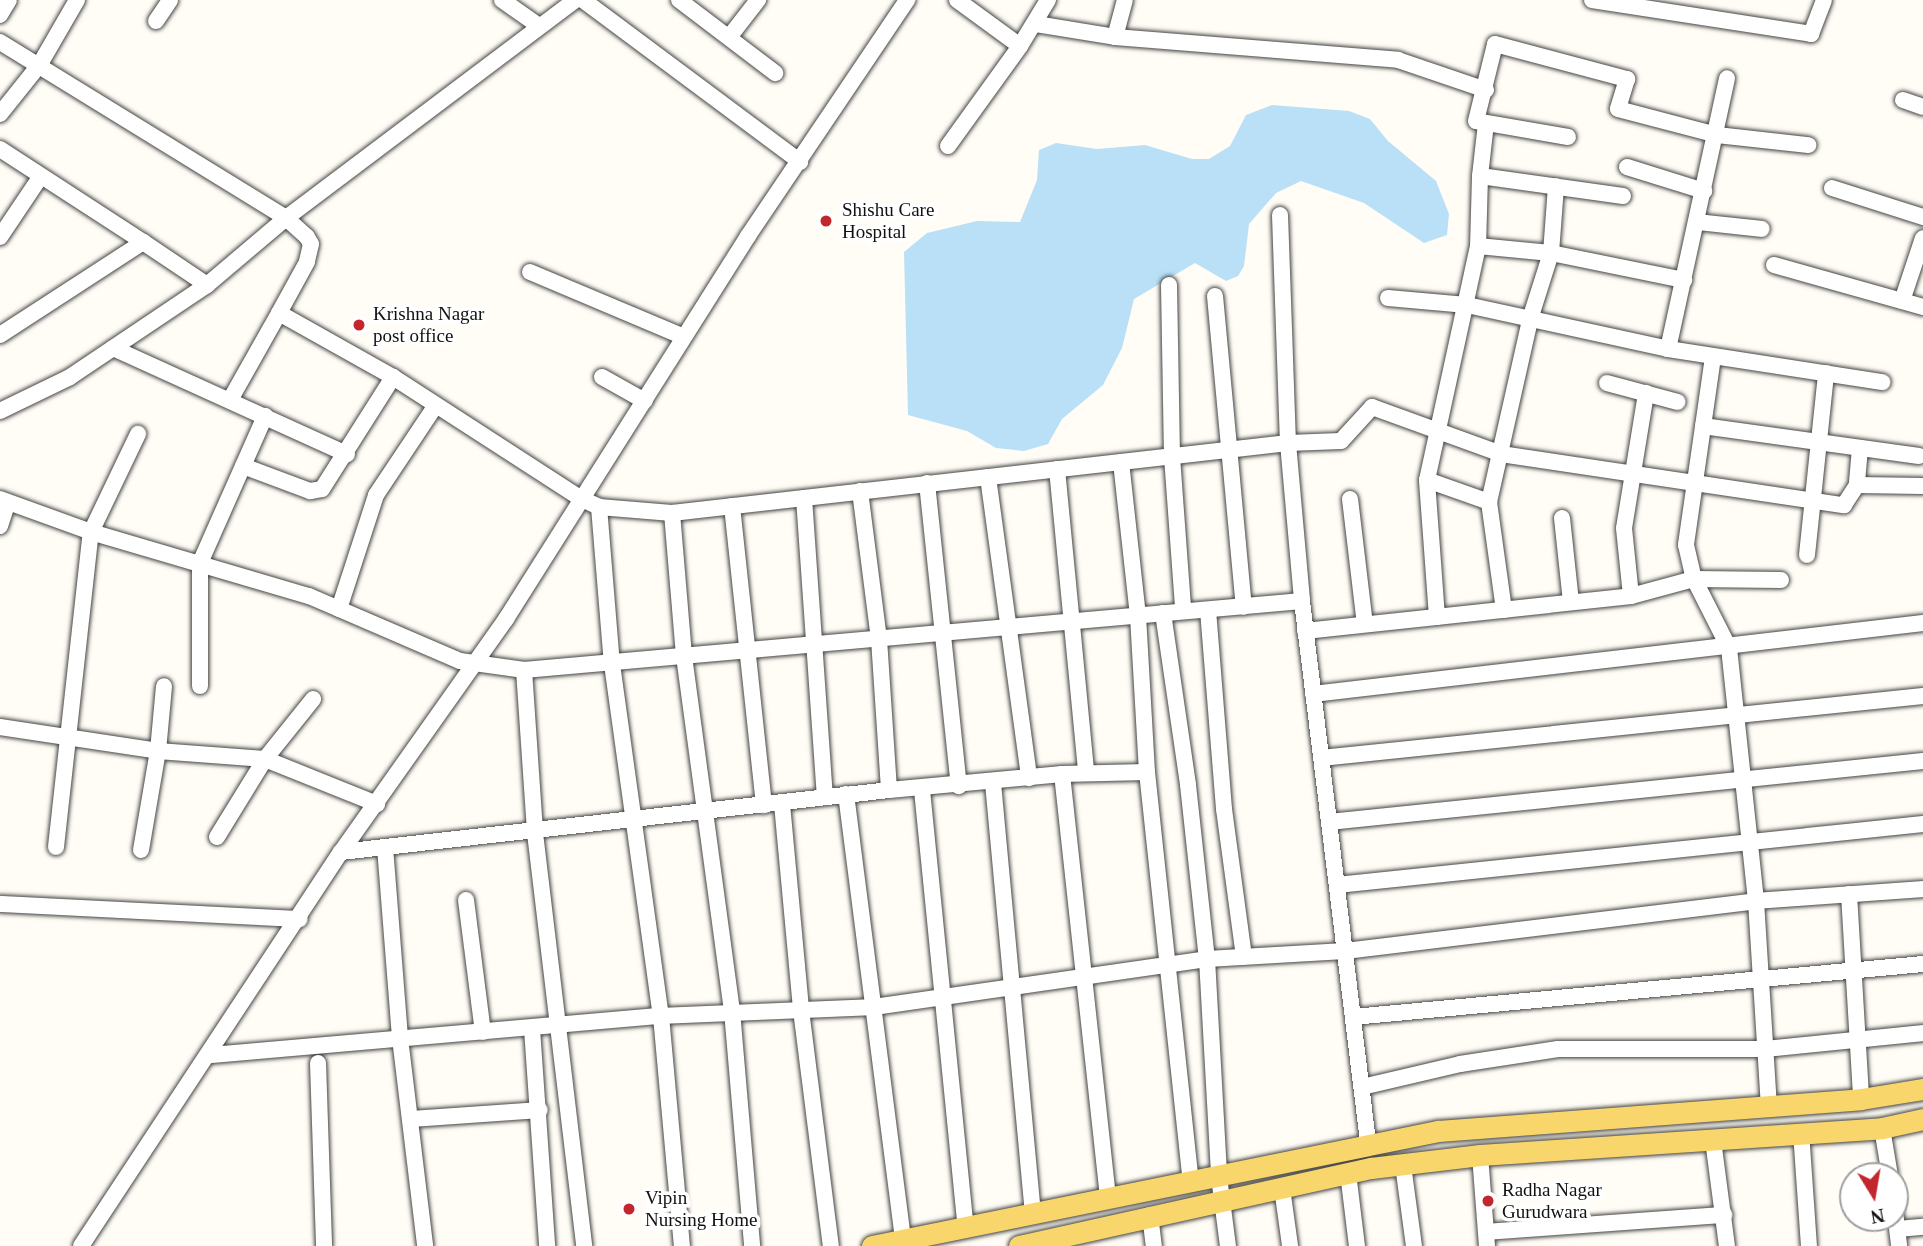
<!DOCTYPE html>
<style>
body{margin:0}
#map{position:relative;width:1923px;height:1246px;overflow:hidden;background:#fffdf5;font-family:Georgia,serif}
div>[style]{position:absolute}
.water>*{inset:0;background:#b9e0f7}
.roads{filter:drop-shadow(0 0 2px #444) drop-shadow(0 0 2px #444)}
.minor>*{height:16px;margin:-8px;padding:0 8px;transform-origin:8px;border-radius:8px;background:#fff}
.major>*{height:21px;margin:-10.5px;padding:0 10.5px;transform-origin:10.5px;border-radius:10.5px;background:#f9d66b}
.dots>*{width:19px;height:19px;translate:-50% -50%;box-sizing:border-box;border:4px solid #fff;border-radius:50%}
span{translate:-50% -50%;white-space:nowrap;text-align:center;line-height:1.15;-webkit-text-stroke:7px #fff;paint-order:stroke}
.poi-label{font-size:19px;color:#111}
.left{translate:0 -50%;text-align:left}
.north{position:absolute;left:1839px;top:1162px;width:70px;height:70px;box-sizing:border-box;background:#fff;border:2px solid #a0a0a0;border-radius:50%;rotate:169deg;font-size:19px;font-weight:700;line-height:28px;text-align:center;color:#111}
.north::after{content:'';display:block;margin:auto;width:24px;height:32px;background:#c4262e;clip-path:polygon(50% 0,100% 100%,50% 72%,0 100%)}
</style>
<div id="map">
<div class="water">
<div style="clip-path:polygon(1272px 105px,1349px 111px,1370px 119px,1388px 141px,1436px 181px,1449px 214px,1447px 235px,1424px 243px,1364px 203px,1301px 181px,1276px 193px,1249px 224px,1244px 266px,1238px 276px,1226px 281px,1195px 263px,1134px 299px,1122px 348px,1103px 385px,1062px 419px,1048px 444px,1024px 451px,996px 448px,967px 431px,908px 415px,904px 252px,927px 233px,977px 221px,1020px 222px,1037px 180px,1039px 150px,1056px 143px,1097px 149px,1145px 145px,1192px 159px,1209px 159px,1230px 146px,1246px 115px)"></div>
</div>
<div class="roads">
<div class="minor">
<div style="left:502px;top:0;width:45px;rotate:35.1deg"></div>
<div style="left:583px;top:0;width:271px;rotate:36.7deg"></div>
<div style="left:679px;top:0;width:121px;rotate:37.2deg"></div>
<div style="left:957px;top:0;width:78px;rotate:36.1deg"></div>
<div style="left:1020px;top:46px;width:54px;rotate:-58.7deg"></div>
<div style="left:1592px;top:0;width:222px;rotate:8.8deg"></div>
<div style="left:1811px;top:34px;width:36px;rotate:-69deg"></div>
<div style="left:0;top:15px;width:17px;rotate:-59deg"></div>
<div style="left:156px;top:21px;width:25px;rotate:-56deg"></div>
<div style="left:1036px;top:24px;width:80px;rotate:9.3deg"></div>
<div style="left:1115px;top:37px;width:284px;rotate:4.6deg"></div>
<div style="left:1398px;top:60px;width:93px;rotate:18.8deg"></div>
<div style="left:730px;top:36px;width:46px;rotate:-52.1deg"></div>
<div style="left:1115px;top:37px;width:38px;rotate:-75deg"></div>
<div style="left:0;top:42px;width:336px;rotate:31.6deg"></div>
<div style="left:286px;top:218px;width:28px;rotate:42deg"></div>
<div style="left:307px;top:237px;width:8px;rotate:60deg"></div>
<div style="left:311px;top:244px;width:18px;rotate:103deg"></div>
<div style="left:307px;top:262px;width:58px;rotate:118.8deg"></div>
<div style="left:1903px;top:100px;width:21px;rotate:19deg"></div>
<div style="left:0;top:114px;width:64px;rotate:-51.3deg"></div>
<div style="left:40px;top:64px;width:74px;rotate:-60deg"></div>
<div style="left:1568px;top:137px;width:93px;rotate:-170.1deg"></div>
<div style="left:1476px;top:121px;width:79px;rotate:-76.1deg"></div>
<div style="left:1495px;top:44px;width:137px;rotate:14.9deg"></div>
<div style="left:1627px;top:79px;width:31px;rotate:107deg"></div>
<div style="left:1618px;top:109px;width:102px;rotate:14.7deg"></div>
<div style="left:1717px;top:135px;width:92px;rotate:6.3deg"></div>
<div style="left:948px;top:146px;width:123px;rotate:-54.2deg"></div>
<div style="left:0;top:149px;width:171px;rotate:33deg"></div>
<div style="left:1627px;top:167px;width:81px;rotate:17.3deg"></div>
<div style="left:1480px;top:176px;width:53px;rotate:-83.5deg"></div>
<div style="left:1832px;top:188px;width:96px;rotate:17.7deg"></div>
<div style="left:1623px;top:196px;width:144px;rotate:-172deg"></div>
<div style="left:1480px;top:176px;width:70px;rotate:91.6deg"></div>
<div style="left:1478px;top:246px;width:73px;rotate:5.5deg"></div>
<div style="left:1551px;top:253px;width:136px;rotate:11.5deg"></div>
<div style="left:1280px;top:215px;width:228px;rotate:88deg"></div>
<div style="left:1288px;top:443px;width:159px;rotate:84.9deg"></div>
<div style="left:1302px;top:601px;width:545px;rotate:83.04deg"></div>
<div style="left:1697px;top:222px;width:65px;rotate:6.1deg"></div>
<div style="left:0;top:237px;width:73px;rotate:-56.1deg"></div>
<div style="left:1774px;top:265px;width:155px;rotate:15.7deg"></div>
<div style="left:530px;top:272px;width:167px;rotate:22.9deg"></div>
<div style="left:1169px;top:285px;width:172px;rotate:89deg"></div>
<div style="left:1172px;top:457px;width:151px;rotate:85.8deg"></div>
<div style="left:1215px;top:296px;width:312px;rotate:84.7deg"></div>
<div style="left:1388px;top:298px;width:79px;rotate:5.1deg"></div>
<div style="left:1467px;top:305px;width:206px;rotate:12.3deg"></div>
<div style="left:1668px;top:349px;width:217px;rotate:8.8deg"></div>
<div style="left:1902px;top:301px;width:66px;rotate:-71.6deg"></div>
<div style="left:0;top:335px;width:171px;rotate:-33deg"></div>
<div style="left:143px;top:242px;width:77px;rotate:33.9deg"></div>
<div style="left:113px;top:348px;width:257px;rotate:24.4deg"></div>
<div style="left:1668px;top:349px;width:277px;rotate:-77.7deg"></div>
<div style="left:1713px;top:357px;width:190px;rotate:98.2deg"></div>
<div style="left:1686px;top:545px;width:35px;rotate:77deg"></div>
<div style="left:1694px;top:579px;width:77px;rotate:63.1deg"></div>
<div style="left:1729px;top:648px;width:254px;rotate:83.9deg"></div>
<div style="left:1756px;top:901px;width:205px;rotate:86.4deg"></div>
<div style="left:602px;top:377px;width:49px;rotate:29.2deg"></div>
<div style="left:1607px;top:383px;width:73px;rotate:15deg"></div>
<div style="left:230px;top:400px;width:100px;rotate:-60.6deg"></div>
<div style="left:279px;top:313px;width:131px;rotate:29.3deg"></div>
<div style="left:393px;top:377px;width:223px;rotate:32.9deg"></div>
<div style="left:580px;top:498px;width:21px;rotate:25deg"></div>
<div style="left:599px;top:507px;width:73px;rotate:4.7deg"></div>
<div style="left:672px;top:513px;width:620px;rotate:-6.48deg"></div>
<div style="left:1288px;top:443px;width:53px;rotate:-2.2deg"></div>
<div style="left:1341px;top:441px;width:46px;rotate:-47.6deg"></div>
<div style="left:1372px;top:407px;width:137px;rotate:20deg"></div>
<div style="left:1501px;top:454px;width:347px;rotate:8.5deg"></div>
<div style="left:1844px;top:505px;width:24px;rotate:-57deg"></div>
<div style="left:0;top:411px;width:78px;rotate:-25.9deg"></div>
<div style="left:70px;top:377px;width:165px;rotate:-33.9deg"></div>
<div style="left:207px;top:285px;width:104px;rotate:-40.3deg"></div>
<div style="left:286px;top:218px;width:362px;rotate:-37deg"></div>
<div style="left:1703px;top:426px;width:218px;rotate:7.9deg"></div>
<div style="left:1860px;top:448px;width:37px;rotate:95deg"></div>
<div style="left:1857px;top:485px;width:66px;rotate:0.9deg"></div>
<div style="left:1121px;top:462px;width:155px;rotate:83.7deg"></div>
<div style="left:1138px;top:616px;width:156px;rotate:86.7deg"></div>
<div style="left:1147px;top:772px;width:412px;rotate:83.9deg"></div>
<div style="left:243px;top:466px;width:72px;rotate:20.5deg"></div>
<div style="left:310px;top:491px;width:12px;rotate:-9deg"></div>
<div style="left:322px;top:489px;width:133px;rotate:-57.6deg"></div>
<div style="left:1057px;top:469px;width:304px;rotate:84.5deg"></div>
<div style="left:988px;top:477px;width:304px;rotate:82.2deg"></div>
<div style="left:1427px;top:480px;width:66px;rotate:19.5deg"></div>
<div style="left:927px;top:483px;width:305px;rotate:84deg"></div>
<div style="left:860px;top:491px;width:149px;rotate:82.7deg"></div>
<div style="left:879px;top:639px;width:151px;rotate:86.2deg"></div>
<div style="left:804px;top:498px;width:300px;rotate:86deg"></div>
<div style="left:0;top:499px;width:97px;rotate:19.9deg"></div>
<div style="left:91px;top:532px;width:227px;rotate:16.4deg"></div>
<div style="left:309px;top:596px;width:164px;rotate:23.3deg"></div>
<div style="left:460px;top:661px;width:65px;rotate:8deg"></div>
<div style="left:524px;top:670px;width:781px;rotate:-5.07deg"></div>
<div style="left:1350px;top:499px;width:126px;rotate:83.2deg"></div>
<div style="left:732px;top:506px;width:301px;rotate:83.9deg"></div>
<div style="left:599px;top:507px;width:158px;rotate:85.3deg"></div>
<div style="left:612px;top:664px;width:355px;rotate:82.1deg"></div>
<div style="left:661px;top:1016px;width:231px;rotate:84.8deg"></div>
<div style="left:672px;top:513px;width:144px;rotate:85.2deg"></div>
<div style="left:684px;top:656px;width:358px;rotate:82.3deg"></div>
<div style="left:732px;top:1011px;width:236px;rotate:85.1deg"></div>
<div style="left:1562px;top:518px;width:84px;rotate:83.9deg"></div>
<div style="left:0;top:526px;width:25px;rotate:-72deg"></div>
<div style="left:1807px;top:555px;width:183px;rotate:-84deg"></div>
<div style="left:1631px;top:596px;width:68px;rotate:-95.9deg"></div>
<div style="left:1624px;top:528px;width:137px;rotate:-80.7deg"></div>
<div style="left:339px;top:609px;width:120px;rotate:-72deg"></div>
<div style="left:376px;top:495px;width:108px;rotate:-56.3deg"></div>
<div style="left:1208px;top:610px;width:200px;rotate:85.4deg"></div>
<div style="left:1224px;top:809px;width:149px;rotate:82.3deg"></div>
<div style="left:1504px;top:610px;width:109px;rotate:-97.9deg"></div>
<div style="left:1489px;top:502px;width:191px;rotate:-77.3deg"></div>
<div style="left:1531px;top:316px;width:66px;rotate:-72.4deg"></div>
<div style="left:1551px;top:253px;width:67px;rotate:-85.7deg"></div>
<div style="left:1163px;top:613px;width:174px;rotate:81.7deg"></div>
<div style="left:1188px;top:785px;width:175px;rotate:83.8deg"></div>
<div style="left:1207px;top:959px;width:218px;rotate:86.8deg"></div>
<div style="left:1219px;top:1177px;width:70px;rotate:82.6deg"></div>
<div style="left:1437px;top:617px;width:137px;rotate:-94.2deg"></div>
<div style="left:1427px;top:480px;width:239px;rotate:-77.7deg"></div>
<div style="left:1305px;top:631px;width:328px;rotate:-6.1deg"></div>
<div style="left:1631px;top:596px;width:65px;rotate:-15.1deg"></div>
<div style="left:1694px;top:579px;width:87px;rotate:0.7deg"></div>
<div style="left:524px;top:670px;width:163px;rotate:86.1deg"></div>
<div style="left:535px;top:833px;width:416px;rotate:83.2deg"></div>
<div style="left:200px;top:686px;width:123px;rotate:-90deg"></div>
<div style="left:200px;top:563px;width:161px;rotate:-66.1deg"></div>
<div style="left:1313px;top:694px;width:614px;rotate:-6.64deg"></div>
<div style="left:0;top:727px;width:160px;rotate:8.6deg"></div>
<div style="left:158px;top:751px;width:107px;rotate:4.3deg"></div>
<div style="left:265px;top:759px;width:121px;rotate:21.9deg"></div>
<div style="left:1321px;top:758px;width:605px;rotate:-5.88deg"></div>
<div style="left:1062px;top:774px;width:427px;rotate:83.8deg"></div>
<div style="left:993px;top:783px;width:434px;rotate:84.7deg"></div>
<div style="left:922px;top:790px;width:441px;rotate:84.3deg"></div>
<div style="left:846px;top:794px;width:450px;rotate:82.7deg"></div>
<div style="left:782px;top:804px;width:207px;rotate:84.7deg"></div>
<div style="left:801px;top:1010px;width:238px;rotate:82.8deg"></div>
<div style="left:1329px;top:822px;width:597px;rotate:-5.86deg"></div>
<div style="left:217px;top:837px;width:92px;rotate:-58.4deg"></div>
<div style="left:265px;top:759px;width:77px;rotate:-51.3deg"></div>
<div style="left:56px;top:847px;width:317px;rotate:-83.7deg"></div>
<div style="left:91px;top:532px;width:109px;rotate:-64.4deg"></div>
<div style="left:385px;top:847px;width:192px;rotate:85.5deg"></div>
<div style="left:400px;top:1038px;width:209px;rotate:83.1deg"></div>
<div style="left:141px;top:850px;width:100px;rotate:-80.3deg"></div>
<div style="left:158px;top:751px;width:65px;rotate:-84.7deg"></div>
<div style="left:341px;top:852px;width:551px;rotate:-6.45deg"></div>
<div style="left:889px;top:790px;width:174px;rotate:-5.3deg"></div>
<div style="left:1062px;top:774px;width:85px;rotate:-1.3deg"></div>
<div style="left:1337px;top:885px;width:589px;rotate:-5.94deg"></div>
<div style="left:1849px;top:894px;width:205px;rotate:86.6deg"></div>
<div style="left:466px;top:900px;width:133px;rotate:82.7deg"></div>
<div style="left:0;top:904px;width:300px;rotate:2.9deg"></div>
<div style="left:1353px;top:1017px;width:572px;rotate:-5.31deg"></div>
<div style="left:532px;top:1029px;width:218px;rotate:86deg"></div>
<div style="left:211px;top:1055px;width:452px;rotate:-5deg"></div>
<div style="left:661px;top:1016px;width:213px;rotate:-2.4deg"></div>
<div style="left:874px;top:1007px;width:336px;rotate:-8.2deg"></div>
<div style="left:1207px;top:959px;width:138px;rotate:-3.3deg"></div>
<div style="left:1345px;top:951px;width:414px;rotate:-6.9deg"></div>
<div style="left:1756px;top:901px;width:167px;rotate:-4.1deg"></div>
<div style="left:318px;top:1063px;width:183px;rotate:88.1deg"></div>
<div style="left:1362px;top:1087px;width:101px;rotate:-13.2deg"></div>
<div style="left:1460px;top:1064px;width:99px;rotate:-8.7deg"></div>
<div style="left:1558px;top:1049px;width:208px"></div>
<div style="left:1766px;top:1049px;width:158px;rotate:-5.8deg"></div>
<div style="left:412px;top:1119px;width:128px;rotate:-4deg"></div>
<div style="left:1882px;top:1128px;width:49px;rotate:80.5deg"></div>
<div style="left:1801px;top:1132px;width:114px;rotate:86deg"></div>
<div style="left:1713px;top:1140px;width:107px;rotate:82.5deg"></div>
<div style="left:1480px;top:1155px;width:91px;rotate:85.6deg"></div>
<div style="left:1403px;top:1165px;width:82px;rotate:82.3deg"></div>
<div style="left:1348px;top:1173px;width:74px;rotate:83deg"></div>
<div style="left:1282px;top:1188px;width:59px;rotate:82.1deg"></div>
<div style="left:1895px;top:1212px;width:34px;rotate:83deg"></div>
<div style="left:1150px;top:1215px;width:31px;rotate:83deg"></div>
<div style="left:1898px;top:1229px;width:25px;rotate:-5deg"></div>
<div style="left:1486px;top:1232px;width:239px;rotate:-4.1deg"></div>
<div style="left:81px;top:1246px;width:472px;rotate:-56.6deg"></div>
<div style="left:341px;top:852px;width:286px;rotate:-54.7deg"></div>
<div style="left:506px;top:619px;width:453px;rotate:-57.7deg"></div>
<div style="left:748px;top:236px;width:285px;rotate:-56deg"></div>
</div>
<div class="major">
<div style="left:872px;top:1246px;width:578px;rotate:-11.49deg"></div>
<div style="left:1438px;top:1131px;width:424px;rotate:-4.3deg"></div>
<div style="left:1861px;top:1099px;width:63px;rotate:-9.2deg"></div>
<div style="left:1019px;top:1246px;width:361px;rotate:-12.5deg"></div>
<div style="left:1371px;top:1168px;width:110px;rotate:-6.8deg"></div>
<div style="left:1480px;top:1155px;width:403px;rotate:-3.8deg"></div>
<div style="left:1882px;top:1128px;width:42px;rotate:-12.4deg"></div>
</div>
</div>
<div class="dots">
<div style="left:826px;top:221px;background:#c4262e"></div>
<div style="left:359px;top:325px;background:#c4262e"></div>
<div style="left:1488px;top:1201px;background:#c4262e"></div>
<div style="left:629px;top:1209px;background:#c4262e"></div>
</div>
<div class="poi-label">
<span class="left" style="left:842px;top:221px">Shishu Care<br>Hospital</span>
<span class="left" style="left:373px;top:325px">Krishna Nagar<br>post office</span>
<span class="left" style="left:1502px;top:1201px">Radha Nagar<br>Gurudwara</span>
<span class="left" style="left:645px;top:1209px">Vipin<br>Nursing Home</span>
</div>
<div class="north">N</div>
</div>
